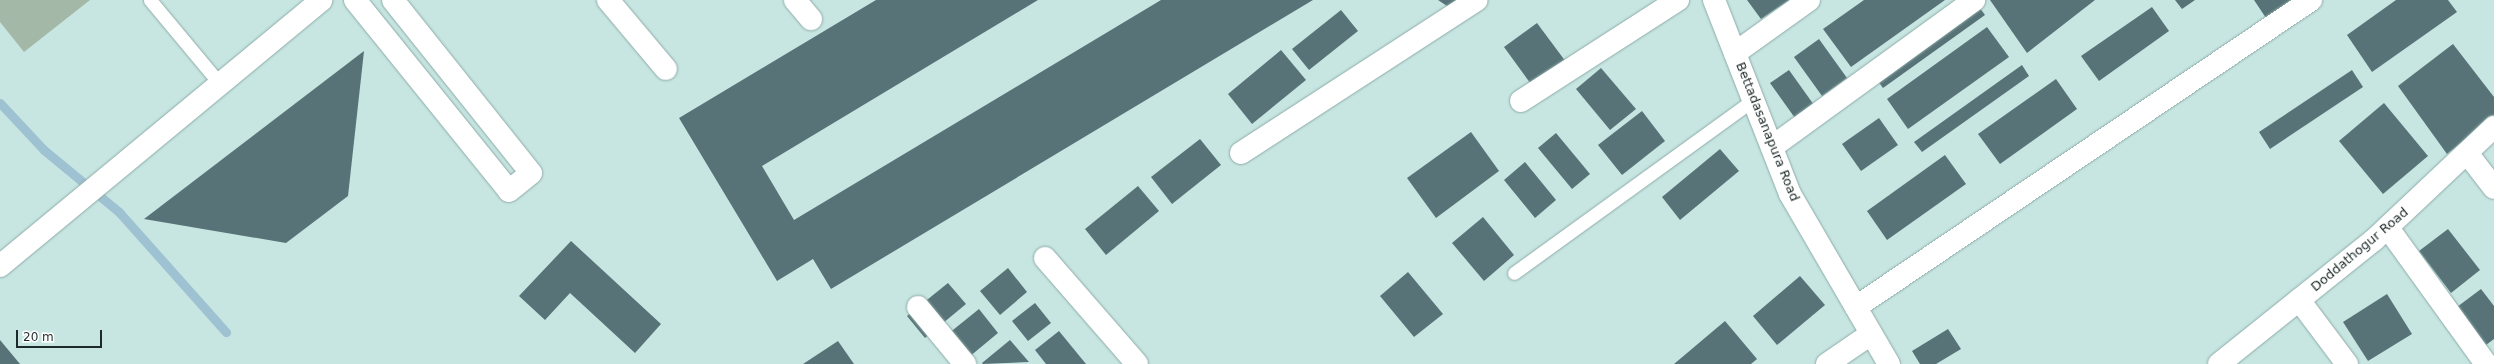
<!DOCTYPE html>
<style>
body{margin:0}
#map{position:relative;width:2494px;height:364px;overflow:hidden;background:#c7e6e2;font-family:"DejaVu Sans",sans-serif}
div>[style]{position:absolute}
.green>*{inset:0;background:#a4b8a7}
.stream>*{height:9px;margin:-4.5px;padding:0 4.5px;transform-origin:4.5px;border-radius:4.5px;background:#9ec2d1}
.building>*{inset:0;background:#577377}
.roads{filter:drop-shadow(0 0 1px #8eaba8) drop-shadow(0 0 1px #8eaba8)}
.lane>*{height:13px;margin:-6.5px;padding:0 6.5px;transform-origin:6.5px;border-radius:6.5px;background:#fff}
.street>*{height:22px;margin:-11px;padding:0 11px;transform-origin:11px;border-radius:11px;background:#fff}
.secondary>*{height:22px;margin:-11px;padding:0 11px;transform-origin:11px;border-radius:11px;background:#fff}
span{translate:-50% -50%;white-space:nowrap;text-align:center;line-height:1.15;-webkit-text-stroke:4px #fff;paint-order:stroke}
.street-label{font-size:13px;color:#1e2a29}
.scale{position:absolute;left:16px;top:330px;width:86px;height:18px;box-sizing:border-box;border:2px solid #1e2a29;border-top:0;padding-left:5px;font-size:12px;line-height:14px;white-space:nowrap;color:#1e2a29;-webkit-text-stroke:3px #fff;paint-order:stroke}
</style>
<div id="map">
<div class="green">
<div style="clip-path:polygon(0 0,90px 0,24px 52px,0 22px)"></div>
</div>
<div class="stream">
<div style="left:0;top:103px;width:64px;rotate:46.9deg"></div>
<div style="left:44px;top:150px;width:97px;rotate:39.6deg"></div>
<div style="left:119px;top:212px;width:161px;rotate:48.3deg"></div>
</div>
<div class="building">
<div style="clip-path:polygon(876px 0,1038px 0,762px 166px,794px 220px,1161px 0,1313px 0,831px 289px,813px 259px,777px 281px,679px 118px)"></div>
<div style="clip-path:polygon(1438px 0,1462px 0,1450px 8px)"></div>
<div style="clip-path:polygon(1747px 0,1789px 0,1761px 19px)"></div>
<div style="clip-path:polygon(1864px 0,1945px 0,1851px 67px,1823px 29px)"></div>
<div style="clip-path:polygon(1974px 0,1985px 15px,1883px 88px,1870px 70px)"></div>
<div style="clip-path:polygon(1990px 0,2095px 0,2027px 53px)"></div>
<div style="clip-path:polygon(2175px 0,2195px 0,2182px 9px)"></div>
<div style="clip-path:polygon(2254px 0,2291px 0,2266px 18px)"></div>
<div style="clip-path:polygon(2396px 0,2448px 0,2457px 12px,2372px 72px,2347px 35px)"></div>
<div style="clip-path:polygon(2152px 7px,2169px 31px,2099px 81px,2081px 56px)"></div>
<div style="clip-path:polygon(1341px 10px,1358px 31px,1309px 70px,1292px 49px)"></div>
<div style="clip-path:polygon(1537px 23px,1566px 62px,1533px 87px,1504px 47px)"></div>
<div style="clip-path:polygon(1987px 27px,2009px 57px,1908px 129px,1887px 99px)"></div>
<div style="clip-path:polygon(1819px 39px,1847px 78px,1822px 96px,1794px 57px)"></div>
<div style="clip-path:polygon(2453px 44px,2494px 97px,2494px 116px,2447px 154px,2398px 86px)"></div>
<div style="clip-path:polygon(1281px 50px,1306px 80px,1252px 124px,1228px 94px)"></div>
<div style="clip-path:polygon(364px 51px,348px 196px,286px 243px,144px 219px)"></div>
<div style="clip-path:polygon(2022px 65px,2029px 76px,1922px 152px,1914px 142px)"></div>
<div style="clip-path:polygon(1601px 68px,1636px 109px,1610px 130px,1576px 89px)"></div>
<div style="clip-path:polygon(1789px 70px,1824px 119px,1805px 132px,1770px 83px)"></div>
<div style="clip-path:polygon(2352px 70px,2363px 87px,2270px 149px,2259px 132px)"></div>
<div style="clip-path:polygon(2056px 79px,2077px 109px,2000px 164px,1978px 134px)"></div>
<div style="clip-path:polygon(2384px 103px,2428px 156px,2383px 194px,2339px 141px)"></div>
<div style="clip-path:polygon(1642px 111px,1665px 141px,1622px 175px,1598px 145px)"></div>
<div style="clip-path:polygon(1879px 118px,1898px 145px,1861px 171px,1842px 144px)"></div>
<div style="clip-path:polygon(1471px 132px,1499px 171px,1436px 218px,1407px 178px)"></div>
<div style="clip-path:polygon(1556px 133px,1590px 174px,1572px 189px,1538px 148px)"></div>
<div style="clip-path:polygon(1200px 139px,1221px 165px,1172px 204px,1151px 177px)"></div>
<div style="clip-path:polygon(1720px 149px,1739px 171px,1680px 220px,1662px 197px)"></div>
<div style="clip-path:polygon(1945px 155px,1966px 184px,1887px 240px,1867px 211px)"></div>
<div style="clip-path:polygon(1525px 162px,1556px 200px,1535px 218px,1504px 180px)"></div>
<div style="clip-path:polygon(1138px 186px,1159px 211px,1106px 255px,1085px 229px)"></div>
<div style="clip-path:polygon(1483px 217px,1514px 255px,1484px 281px,1452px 243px)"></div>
<div style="clip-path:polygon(2448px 229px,2480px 270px,2451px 293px,2419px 251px)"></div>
<div style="clip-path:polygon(571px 241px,661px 324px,635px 353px,570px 293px,545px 320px,519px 296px)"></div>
<div style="clip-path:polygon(1008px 268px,1027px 292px,1000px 315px,980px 291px)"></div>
<div style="clip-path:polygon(1408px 272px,1443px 314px,1414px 337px,1380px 296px)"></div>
<div style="clip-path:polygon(1800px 276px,1825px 305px,1777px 345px,1753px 316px)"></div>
<div style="clip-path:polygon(948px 283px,966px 304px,925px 338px,907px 316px)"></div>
<div style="clip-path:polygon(2481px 289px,2494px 306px,2494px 339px,2482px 348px,2453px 310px)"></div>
<div style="clip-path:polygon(2387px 294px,2412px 334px,2368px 361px,2343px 322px)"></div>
<div style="clip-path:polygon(1035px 303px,1051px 323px,1028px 341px,1012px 321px)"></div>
<div style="clip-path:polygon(979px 309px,998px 333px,963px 362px,943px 338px)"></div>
<div style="clip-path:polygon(1725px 321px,1757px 359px,1751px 364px,1674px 364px)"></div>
<div style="clip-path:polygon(1948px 329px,1961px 349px,1936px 364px,1920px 364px,1912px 351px)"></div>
<div style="clip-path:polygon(1059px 331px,1086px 364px,1046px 364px,1035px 350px)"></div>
<div style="clip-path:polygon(0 340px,20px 364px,0 364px)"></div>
<div style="clip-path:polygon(1010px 340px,1029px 362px,983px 364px,982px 363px)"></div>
<div style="clip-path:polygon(838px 341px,854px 364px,803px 364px)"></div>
</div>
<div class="roads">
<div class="lane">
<div style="left:150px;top:0;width:109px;rotate:50.2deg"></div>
<div style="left:1514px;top:273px;width:295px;rotate:-35.9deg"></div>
</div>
<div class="street">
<div style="left:355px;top:0;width:245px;rotate:51.1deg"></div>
<div style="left:509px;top:191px;width:28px;rotate:-39deg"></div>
<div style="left:531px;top:173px;width:221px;rotate:-128.6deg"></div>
<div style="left:608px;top:0;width:90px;rotate:50deg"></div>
<div style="left:795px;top:0;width:25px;rotate:50deg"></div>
<div style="left:1735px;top:53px;width:91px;rotate:-35.6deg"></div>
<div style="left:1521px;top:101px;width:187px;rotate:-32.8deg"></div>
<div style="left:1772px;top:147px;width:250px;rotate:-36deg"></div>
<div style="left:1241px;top:153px;width:281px;rotate:-33deg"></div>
<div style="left:2467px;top:153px;width:44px;rotate:52.4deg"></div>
<div style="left:2388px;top:228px;width:168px;rotate:54.2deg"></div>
<div style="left:1045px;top:258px;width:140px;rotate:49deg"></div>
<div style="left:0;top:266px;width:417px;rotate:-39.6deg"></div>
<div style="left:2299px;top:300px;width:80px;rotate:53.1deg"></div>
<div style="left:918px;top:307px;width:74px;rotate:50.5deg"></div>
<div style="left:1856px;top:307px;width:549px;rotate:-34.01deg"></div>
<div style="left:1827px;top:364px;width:53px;rotate:-34.3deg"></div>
</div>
<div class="secondary">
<div style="left:1714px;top:0;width:208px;rotate:68.6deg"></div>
<div style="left:1790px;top:194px;width:197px;rotate:59.8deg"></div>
<div style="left:2219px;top:364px;width:198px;rotate:-38.7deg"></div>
<div style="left:2374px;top:240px;width:165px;rotate:-43.3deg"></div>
</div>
</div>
<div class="street-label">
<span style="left:1767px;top:132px;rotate:68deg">Bettadasanapura Road</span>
<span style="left:2360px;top:250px;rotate:-40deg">Doddathogur Road</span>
</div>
<div class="scale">20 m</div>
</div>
